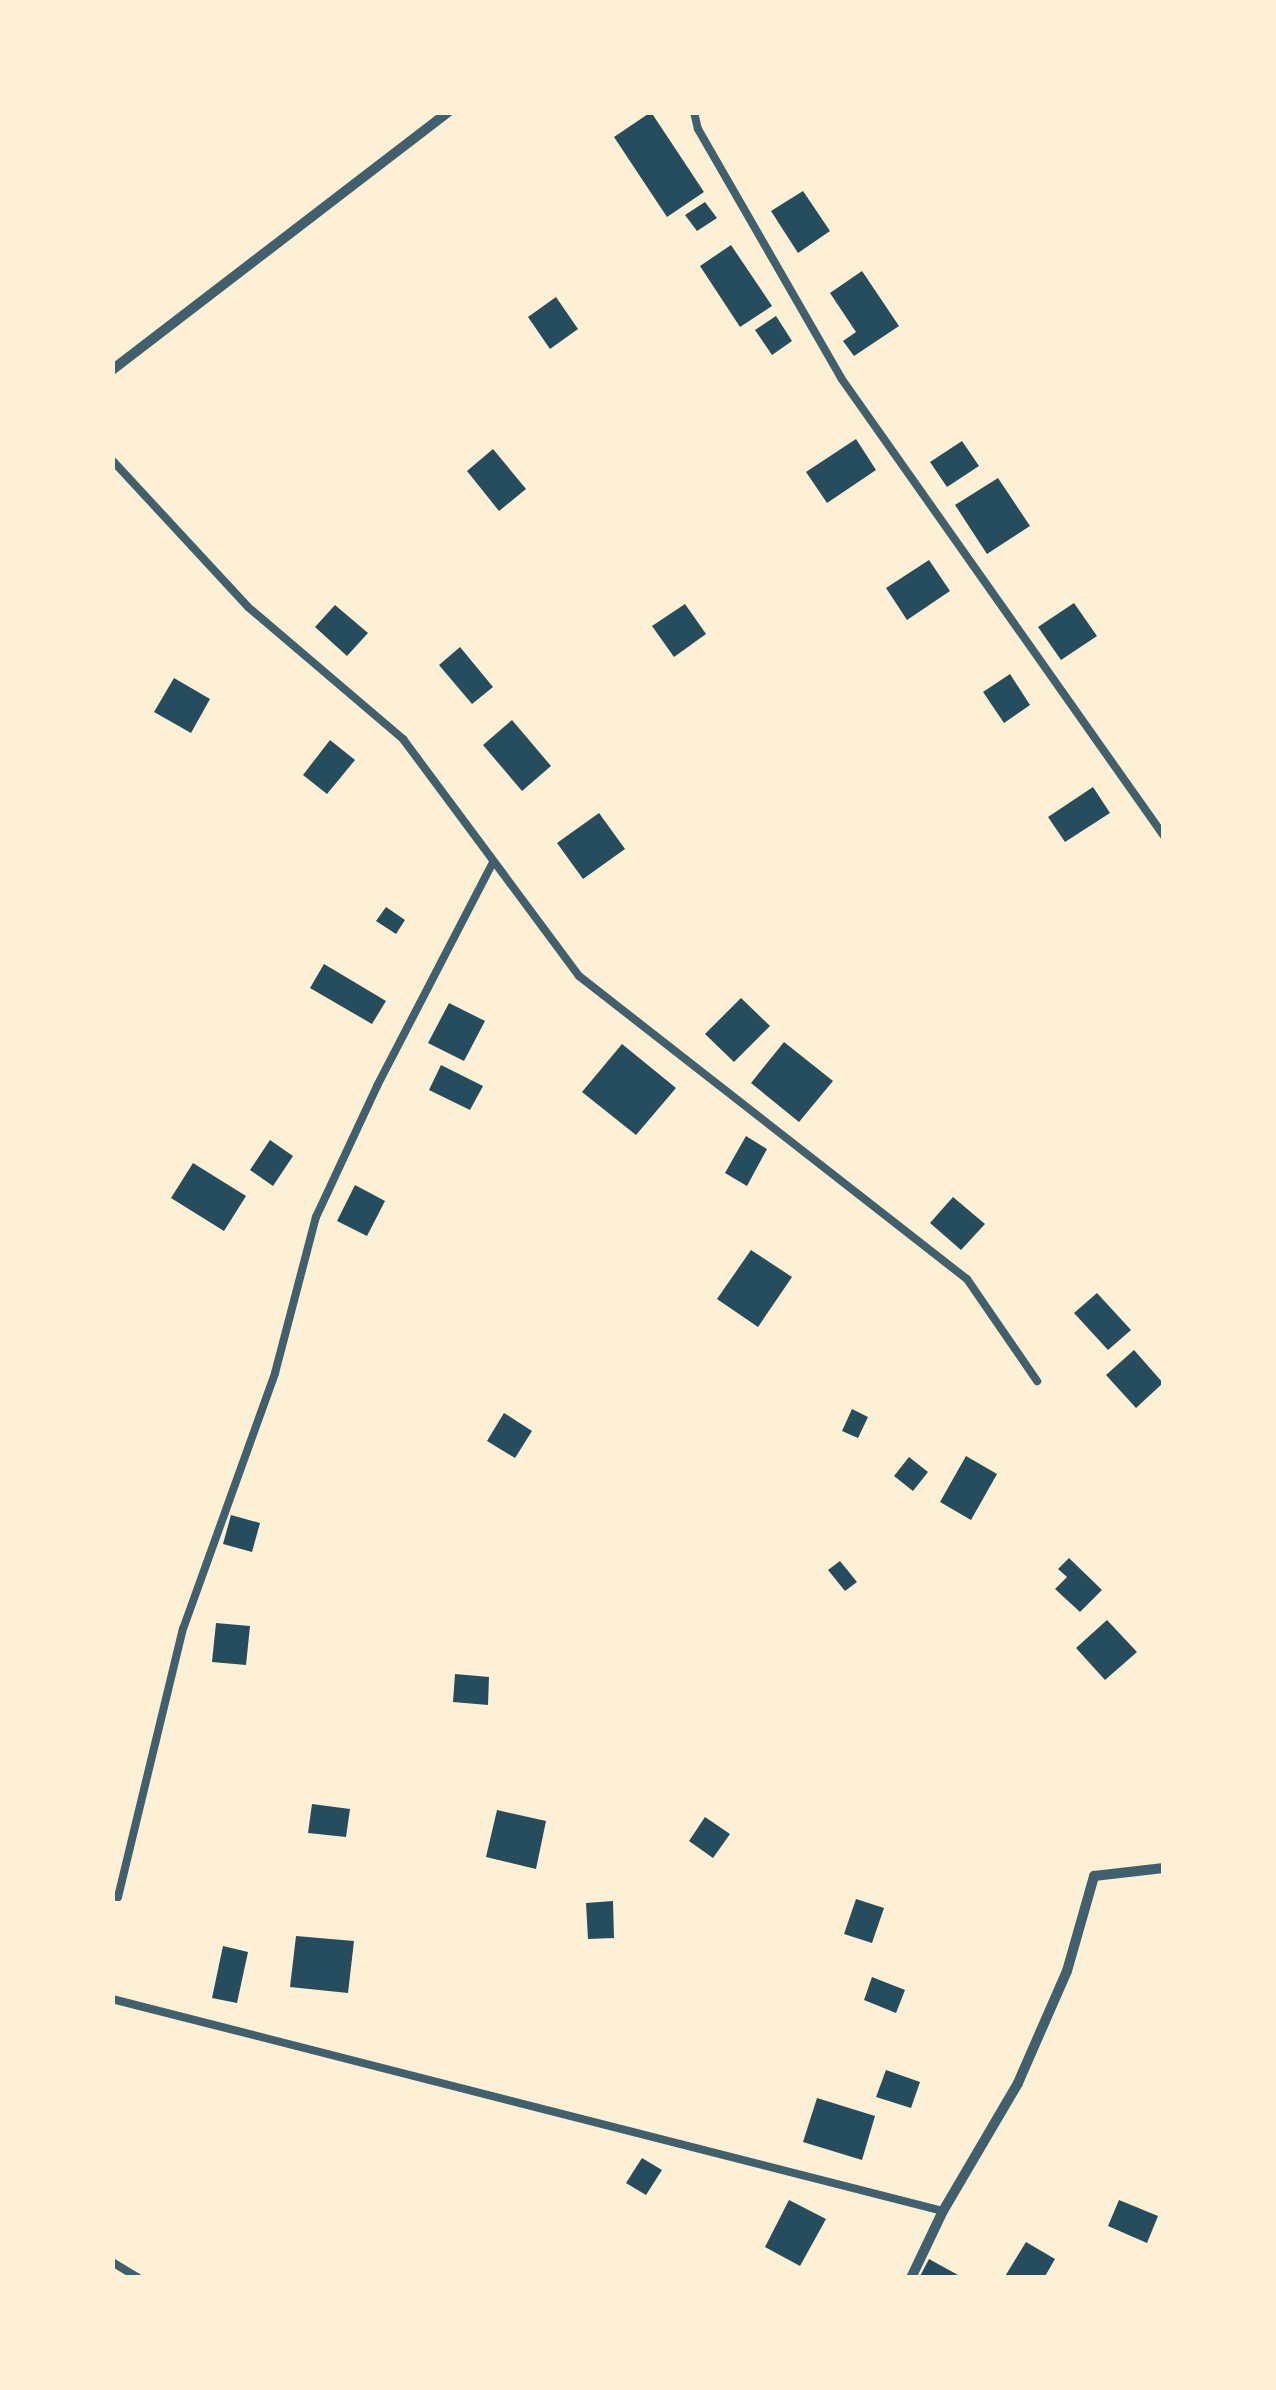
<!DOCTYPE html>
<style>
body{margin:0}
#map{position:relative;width:1276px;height:2390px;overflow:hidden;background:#fdf0d5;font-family:Manrope,sans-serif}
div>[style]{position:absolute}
.building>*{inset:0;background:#264d5e}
.service>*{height:8px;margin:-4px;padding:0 4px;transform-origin:4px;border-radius:4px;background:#3f606c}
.minor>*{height:10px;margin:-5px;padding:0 5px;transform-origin:5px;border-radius:5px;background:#3f606c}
span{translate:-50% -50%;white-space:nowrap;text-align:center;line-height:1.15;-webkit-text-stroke:8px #fdf0d5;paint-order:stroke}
.frame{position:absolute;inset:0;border:115px solid #fdf0d5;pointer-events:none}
</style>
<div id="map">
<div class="building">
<div style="clip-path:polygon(651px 112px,704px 192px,667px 217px,614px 137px)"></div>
<div style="clip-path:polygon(803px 191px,830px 231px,798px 253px,771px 211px)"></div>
<div style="clip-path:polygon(705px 202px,717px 218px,697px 231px,685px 215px)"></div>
<div style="clip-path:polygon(731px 245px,772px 306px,740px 327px,700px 266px)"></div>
<div style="clip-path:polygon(862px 271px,899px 326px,854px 356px,843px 341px,856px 332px,830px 293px)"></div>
<div style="clip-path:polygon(556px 297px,578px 329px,550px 349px,528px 317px)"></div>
<div style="clip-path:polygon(776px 316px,792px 341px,772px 355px,755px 330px)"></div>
<div style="clip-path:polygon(856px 439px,876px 470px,827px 503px,806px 472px)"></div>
<div style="clip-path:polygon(962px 441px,979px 466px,947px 487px,930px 462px)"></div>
<div style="clip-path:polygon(493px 449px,526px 489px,499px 511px,467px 471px)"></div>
<div style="clip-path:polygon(998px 478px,1030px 526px,987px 554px,955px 505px)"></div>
<div style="clip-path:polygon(929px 560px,950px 591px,907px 620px,886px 588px)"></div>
<div style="clip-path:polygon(1074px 603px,1097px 636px,1061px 660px,1038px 627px)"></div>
<div style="clip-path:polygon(685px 604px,706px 634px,674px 657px,652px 626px)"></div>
<div style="clip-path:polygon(335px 605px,368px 633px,347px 656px,315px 627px)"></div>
<div style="clip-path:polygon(460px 647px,493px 687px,472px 704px,439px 665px)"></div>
<div style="clip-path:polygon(1010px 674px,1030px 705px,1004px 723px,983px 692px)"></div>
<div style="clip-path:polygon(174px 678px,210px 699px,191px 733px,154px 712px)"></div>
<div style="clip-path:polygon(512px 720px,551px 766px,522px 791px,483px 745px)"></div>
<div style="clip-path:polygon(330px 740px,355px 760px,327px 794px,303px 775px)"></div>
<div style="clip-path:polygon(1093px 787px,1110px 813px,1065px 842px,1048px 817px)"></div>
<div style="clip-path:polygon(599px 813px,625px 849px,583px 879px,557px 843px)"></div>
<div style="clip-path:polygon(386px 907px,405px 920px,396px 934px,376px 921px)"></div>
<div style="clip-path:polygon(324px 964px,386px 1001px,372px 1024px,310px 988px)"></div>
<div style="clip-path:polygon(741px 998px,770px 1026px,734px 1062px,705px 1034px)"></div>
<div style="clip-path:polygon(449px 1003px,485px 1021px,464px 1061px,428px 1043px)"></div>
<div style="clip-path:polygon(784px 1042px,833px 1081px,799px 1122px,751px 1083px)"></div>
<div style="clip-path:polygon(622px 1044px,676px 1088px,636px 1135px,582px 1092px)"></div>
<div style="clip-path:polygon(441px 1065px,483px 1086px,470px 1110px,429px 1090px)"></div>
<div style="clip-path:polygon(746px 1136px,767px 1149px,747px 1186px,725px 1173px)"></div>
<div style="clip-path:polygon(270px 1140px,293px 1156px,273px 1186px,250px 1170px)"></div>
<div style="clip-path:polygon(193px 1163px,246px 1196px,224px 1231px,171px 1198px)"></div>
<div style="clip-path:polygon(355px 1185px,385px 1201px,367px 1236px,337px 1221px)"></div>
<div style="clip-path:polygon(953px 1197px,985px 1224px,961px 1250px,930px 1223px)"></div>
<div style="clip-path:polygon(751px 1250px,792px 1277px,758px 1327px,717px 1299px)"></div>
<div style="clip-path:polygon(1097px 1293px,1131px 1330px,1108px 1350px,1074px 1313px)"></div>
<div style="clip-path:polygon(1134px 1350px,1163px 1383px,1136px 1408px,1106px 1375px)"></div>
<div style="clip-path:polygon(852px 1409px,868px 1417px,858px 1438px,842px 1431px)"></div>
<div style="clip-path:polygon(504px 1413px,532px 1431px,515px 1458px,487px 1441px)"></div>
<div style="clip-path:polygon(966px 1456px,997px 1474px,971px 1520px,940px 1502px)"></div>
<div style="clip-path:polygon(909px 1457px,928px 1472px,913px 1491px,894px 1476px)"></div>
<div style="clip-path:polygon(231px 1515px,260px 1523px,252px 1552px,223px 1544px)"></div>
<div style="clip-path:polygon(1069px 1558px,1102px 1590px,1080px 1612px,1055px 1589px,1067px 1577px,1058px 1569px)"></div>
<div style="clip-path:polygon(840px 1561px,857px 1582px,845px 1591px,828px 1570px)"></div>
<div style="clip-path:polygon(1107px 1620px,1137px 1652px,1105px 1680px,1076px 1648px)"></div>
<div style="clip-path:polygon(216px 1623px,250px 1626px,246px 1665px,212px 1662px)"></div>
<div style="clip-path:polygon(455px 1674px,489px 1677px,488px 1705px,453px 1702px)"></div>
<div style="clip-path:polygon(312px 1804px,350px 1809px,346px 1837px,308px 1833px)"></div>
<div style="clip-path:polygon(497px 1810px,546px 1821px,536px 1869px,486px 1857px)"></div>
<div style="clip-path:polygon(705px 1817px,730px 1834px,713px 1858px,689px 1841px)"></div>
<div style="clip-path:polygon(856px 1899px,884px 1908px,872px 1943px,844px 1934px)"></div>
<div style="clip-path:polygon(613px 1901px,614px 1938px,588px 1939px,586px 1903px)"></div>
<div style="clip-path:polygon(296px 1936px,354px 1941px,348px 1993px,290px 1987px)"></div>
<div style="clip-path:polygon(223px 1946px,248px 1952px,237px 2003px,212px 1998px)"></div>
<div style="clip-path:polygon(872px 1977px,905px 1990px,896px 2013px,864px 2000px)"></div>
<div style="clip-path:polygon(886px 2070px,920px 2082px,911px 2108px,876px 2097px)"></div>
<div style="clip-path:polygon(817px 2098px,875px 2116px,862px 2160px,803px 2142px)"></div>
<div style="clip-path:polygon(642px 2158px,662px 2170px,646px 2195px,626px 2183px)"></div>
<div style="clip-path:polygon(789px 2200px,826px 2219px,800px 2266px,765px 2247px)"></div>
<div style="clip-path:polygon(1119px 2200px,1158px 2216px,1147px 2243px,1108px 2226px)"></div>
<div style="clip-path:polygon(1026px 2242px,1055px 2259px,1044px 2278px,1004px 2278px)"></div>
<div style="clip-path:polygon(929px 2259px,958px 2275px,957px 2278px,919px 2278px)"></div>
</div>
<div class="service">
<div style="left:694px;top:112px;width:17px;rotate:77deg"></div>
<div style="left:698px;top:129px;width:287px;rotate:60.1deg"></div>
<div style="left:841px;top:378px;width:560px;rotate:54.81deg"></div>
<div style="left:112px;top:460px;width:200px;rotate:47.2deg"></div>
<div style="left:248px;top:607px;width:204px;rotate:40.4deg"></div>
<div style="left:403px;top:739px;width:295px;rotate:53.4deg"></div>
<div style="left:579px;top:976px;width:492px;rotate:38deg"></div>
<div style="left:967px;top:1279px;width:124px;rotate:55.5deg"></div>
<div style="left:112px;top:1896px;width:6px;rotate:9deg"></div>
<div style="left:118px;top:1897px;width:276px;rotate:-76.4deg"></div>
<div style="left:183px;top:1629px;width:272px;rotate:-70.2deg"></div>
<div style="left:275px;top:1373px;width:161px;rotate:-75.3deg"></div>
<div style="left:316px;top:1217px;width:145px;rotate:-65deg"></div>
<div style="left:377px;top:1086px;width:252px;rotate:-62.6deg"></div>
<div style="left:112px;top:1999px;width:858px;rotate:14.31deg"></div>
<div style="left:112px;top:2262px;width:31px;rotate:31deg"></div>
</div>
<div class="minor">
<div style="left:112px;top:370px;width:424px;rotate:-37.5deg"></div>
<div style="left:911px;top:2278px;width:74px;rotate:-64.5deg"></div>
<div style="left:943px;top:2211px;width:148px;rotate:-59.6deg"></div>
<div style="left:1018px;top:2083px;width:122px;rotate:-66.4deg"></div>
<div style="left:1067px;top:1971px;width:99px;rotate:-74.1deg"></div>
<div style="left:1094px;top:1876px;width:70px;rotate:-6.5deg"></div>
</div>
<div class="frame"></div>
</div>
